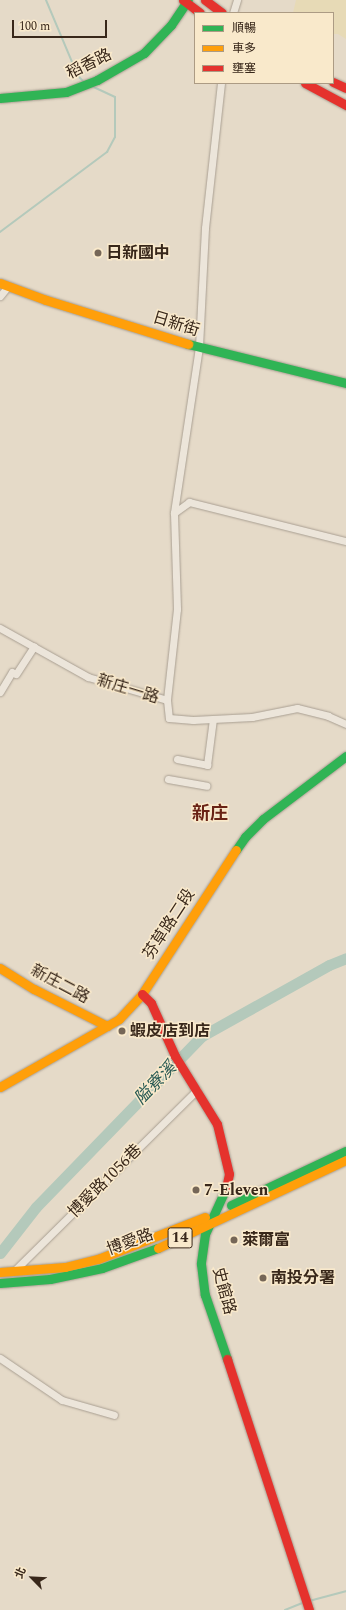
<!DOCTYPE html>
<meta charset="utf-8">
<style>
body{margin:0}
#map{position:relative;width:346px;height:1610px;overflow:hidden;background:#e5dac8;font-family:Spectral,"Noto Sans TC",serif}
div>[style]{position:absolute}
.farmland>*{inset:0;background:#e7dab6}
.stream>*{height:2px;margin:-1px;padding:0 1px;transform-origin:1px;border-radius:1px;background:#b4c9bb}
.river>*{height:11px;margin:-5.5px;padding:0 5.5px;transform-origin:5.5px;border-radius:5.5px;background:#b4c9bb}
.roads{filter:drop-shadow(0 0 1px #a99f92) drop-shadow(0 0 1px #a99f92)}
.street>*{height:7px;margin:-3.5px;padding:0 3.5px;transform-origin:3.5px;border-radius:3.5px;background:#ece5da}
.fast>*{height:9px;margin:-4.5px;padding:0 4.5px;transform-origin:4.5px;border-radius:4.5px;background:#30b455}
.slow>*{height:9px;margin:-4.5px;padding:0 4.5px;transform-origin:4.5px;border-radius:4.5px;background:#ff9f0a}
.jam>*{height:9px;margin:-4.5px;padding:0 4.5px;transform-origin:4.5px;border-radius:4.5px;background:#e5322d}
.dots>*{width:11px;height:11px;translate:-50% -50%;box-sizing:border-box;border:2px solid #f9e9cb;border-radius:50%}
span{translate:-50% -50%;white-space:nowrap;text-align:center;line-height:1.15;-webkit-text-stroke:3px #f9e9cb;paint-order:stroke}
.shield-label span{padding:1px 3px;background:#f9e9cb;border:1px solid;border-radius:3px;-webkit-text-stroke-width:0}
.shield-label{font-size:15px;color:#38271a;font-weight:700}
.street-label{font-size:16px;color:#38271a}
.poi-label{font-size:16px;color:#38271a;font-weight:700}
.left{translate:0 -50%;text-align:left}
.water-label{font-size:17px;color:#275953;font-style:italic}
.quarter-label{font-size:18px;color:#692215;font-weight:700}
.legend{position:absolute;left:194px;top:12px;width:140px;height:72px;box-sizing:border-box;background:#f9e9cb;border:1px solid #ac9b84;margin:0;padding:5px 7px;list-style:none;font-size:12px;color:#38271a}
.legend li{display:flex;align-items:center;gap:8px;height:20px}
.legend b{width:20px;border:1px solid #ac9b84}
.north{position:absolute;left:12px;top:1558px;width:40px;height:40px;-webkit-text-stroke:3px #f9e9cb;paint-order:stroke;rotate:294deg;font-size:11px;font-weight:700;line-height:16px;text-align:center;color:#38271a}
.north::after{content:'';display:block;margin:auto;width:14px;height:18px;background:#38271a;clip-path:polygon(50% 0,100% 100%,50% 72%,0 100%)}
.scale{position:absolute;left:12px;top:20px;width:95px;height:18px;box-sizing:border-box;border:2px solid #38271a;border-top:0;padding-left:5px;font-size:12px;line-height:14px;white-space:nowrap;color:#38271a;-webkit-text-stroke:3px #f9e9cb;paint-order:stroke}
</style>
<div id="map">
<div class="farmland">
<div style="clip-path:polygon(296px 0,346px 0,346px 39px,338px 34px,333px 34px,333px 13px,293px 13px)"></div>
</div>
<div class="stream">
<div style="left:46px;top:0;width:82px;rotate:67.2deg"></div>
<div style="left:78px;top:76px;width:10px;rotate:45deg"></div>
<div style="left:0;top:232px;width:134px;rotate:-36.8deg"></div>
<div style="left:107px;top:152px;width:17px;rotate:-62deg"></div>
<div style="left:115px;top:137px;width:40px;rotate:-90deg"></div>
<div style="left:115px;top:97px;width:26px;rotate:-155deg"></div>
<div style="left:309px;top:1601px;width:38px;rotate:-15deg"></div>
<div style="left:285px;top:1610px;width:18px;rotate:-22deg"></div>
</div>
<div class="river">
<div style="left:0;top:1253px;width:58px;rotate:-52deg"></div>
<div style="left:36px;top:1207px;width:238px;rotate:-45.9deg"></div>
<div style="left:202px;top:1036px;width:145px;rotate:-29.2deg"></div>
<div style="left:329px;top:965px;width:18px;rotate:-22deg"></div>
</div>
<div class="roads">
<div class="street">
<div style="left:233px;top:13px;width:14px;rotate:-73deg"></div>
<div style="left:221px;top:83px;width:146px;rotate:96.3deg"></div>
<div style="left:205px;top:228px;width:119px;rotate:92.9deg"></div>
<div style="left:199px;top:347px;width:168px;rotate:98.6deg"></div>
<div style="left:174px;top:513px;width:96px;rotate:88.2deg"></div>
<div style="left:177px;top:609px;width:92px;rotate:96.3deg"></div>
<div style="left:167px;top:700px;width:18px;rotate:84deg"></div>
<div style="left:169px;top:718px;width:24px;rotate:5deg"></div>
<div style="left:193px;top:720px;width:59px;rotate:-2.9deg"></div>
<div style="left:252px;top:717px;width:46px;rotate:-11.3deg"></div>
<div style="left:297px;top:708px;width:32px;rotate:14deg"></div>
<div style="left:328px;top:716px;width:20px;rotate:24deg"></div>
<div style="left:0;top:296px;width:13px;rotate:-51deg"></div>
<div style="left:174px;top:513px;width:19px;rotate:-36deg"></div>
<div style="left:189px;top:502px;width:162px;rotate:14deg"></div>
<div style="left:0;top:628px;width:101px;rotate:29.1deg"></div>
<div style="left:88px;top:677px;width:82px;rotate:16.2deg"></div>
<div style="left:0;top:692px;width:23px;rotate:-59deg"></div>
<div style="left:12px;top:672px;width:4px;rotate:27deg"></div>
<div style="left:16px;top:674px;width:33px;rotate:-57deg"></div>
<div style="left:177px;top:759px;width:31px;rotate:11deg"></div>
<div style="left:207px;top:765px;width:46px;rotate:-82.6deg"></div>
<div style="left:168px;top:779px;width:39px;rotate:10deg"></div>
<div style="left:15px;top:1270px;width:256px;rotate:-44.7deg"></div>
<div style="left:0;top:1358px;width:75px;rotate:34.1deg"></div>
<div style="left:62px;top:1400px;width:54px;rotate:16.1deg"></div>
</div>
<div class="fast">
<div style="left:0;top:98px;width:66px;rotate:-5.2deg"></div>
<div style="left:66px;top:92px;width:33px;rotate:-21deg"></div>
<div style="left:97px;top:80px;width:54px;rotate:-29.9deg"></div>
<div style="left:144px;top:53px;width:39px;rotate:-46deg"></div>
<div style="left:171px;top:25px;width:30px;rotate:-56deg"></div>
<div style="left:188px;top:344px;width:163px;rotate:13.9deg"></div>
<div style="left:236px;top:850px;width:16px;rotate:-55deg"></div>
<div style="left:245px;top:837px;width:25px;rotate:-45deg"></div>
<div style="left:263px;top:819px;width:104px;rotate:-37.2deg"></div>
<div style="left:226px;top:1188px;width:51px;rotate:114.5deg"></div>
<div style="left:205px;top:1234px;width:30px;rotate:98deg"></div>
<div style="left:201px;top:1264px;width:31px;rotate:83deg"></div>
<div style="left:205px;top:1295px;width:68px;rotate:71deg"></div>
<div style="left:231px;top:1205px;width:127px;rotate:-25.2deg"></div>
<div style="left:0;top:1283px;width:50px;rotate:-4.6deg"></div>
<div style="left:50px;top:1279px;width:53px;rotate:-11.9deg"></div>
<div style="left:102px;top:1268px;width:59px;rotate:-19.7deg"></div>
</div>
<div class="slow">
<div style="left:0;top:283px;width:49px;rotate:20.3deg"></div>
<div style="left:46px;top:300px;width:149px;rotate:17.2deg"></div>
<div style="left:0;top:968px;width:40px;rotate:32deg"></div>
<div style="left:34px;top:989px;width:82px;rotate:26.9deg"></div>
<div style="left:0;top:1087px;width:137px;rotate:-29.7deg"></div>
<div style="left:119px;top:1019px;width:34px;rotate:-47deg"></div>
<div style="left:142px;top:994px;width:172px;rotate:-56.9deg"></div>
<div style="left:158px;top:1248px;width:208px;rotate:-25.1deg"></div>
<div style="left:0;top:1272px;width:65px;rotate:-4.4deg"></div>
<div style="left:65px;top:1267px;width:34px;rotate:-14deg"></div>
<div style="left:98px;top:1259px;width:115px;rotate:-21.4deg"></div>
</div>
<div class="jam">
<div style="left:183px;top:0;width:21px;rotate:37deg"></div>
<div style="left:205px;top:0;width:21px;rotate:37deg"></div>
<div style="left:333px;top:82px;width:14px;rotate:25deg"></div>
<div style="left:305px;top:83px;width:47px;rotate:28.2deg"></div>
<div style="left:142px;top:994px;width:13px;rotate:45deg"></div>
<div style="left:151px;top:1003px;width:58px;rotate:65.6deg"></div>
<div style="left:175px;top:1056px;width:80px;rotate:58.3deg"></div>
<div style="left:217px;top:1124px;width:51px;rotate:76.5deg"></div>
<div style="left:229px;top:1174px;width:14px;rotate:102deg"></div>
<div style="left:227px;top:1359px;width:264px;rotate:71.9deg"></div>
</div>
</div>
<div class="dots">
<div style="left:98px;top:253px;background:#756657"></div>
<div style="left:122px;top:1031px;background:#756657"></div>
<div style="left:196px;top:1190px;background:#756657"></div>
<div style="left:234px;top:1240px;background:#756657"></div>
<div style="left:263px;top:1278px;background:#756657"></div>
</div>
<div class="shield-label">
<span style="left:180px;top:1238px">14</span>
</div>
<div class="street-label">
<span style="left:89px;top:64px;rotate:-26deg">稻香路</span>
<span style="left:176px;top:324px;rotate:17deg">日新街</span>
<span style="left:128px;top:689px;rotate:17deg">新庄一路</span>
<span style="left:169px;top:924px;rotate:-57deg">芬草路二段</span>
<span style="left:60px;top:984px;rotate:28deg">新庄二路</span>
<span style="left:105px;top:1181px;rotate:-45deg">博愛路1056巷</span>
<span style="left:130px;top:1242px;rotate:-20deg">博愛路</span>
<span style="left:224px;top:1291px;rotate:75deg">史館路</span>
</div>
<div class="poi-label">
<span class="left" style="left:106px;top:253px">日新國中</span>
<span class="left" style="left:130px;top:1031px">蝦皮店到店</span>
<span class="left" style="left:204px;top:1190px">7-Eleven</span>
<span class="left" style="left:242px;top:1240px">萊爾富</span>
<span class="left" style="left:271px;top:1278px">南投分署</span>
</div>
<div class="water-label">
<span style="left:156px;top:1084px;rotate:-46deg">隘寮溪</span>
</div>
<div class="quarter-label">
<span style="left:210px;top:814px">新庄</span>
</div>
<ul class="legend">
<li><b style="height:5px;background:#30b455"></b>順暢</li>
<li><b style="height:5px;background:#ff9f0a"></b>車多</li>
<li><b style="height:5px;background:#e5322d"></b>壅塞</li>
</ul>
<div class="north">北</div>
<div class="scale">100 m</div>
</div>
